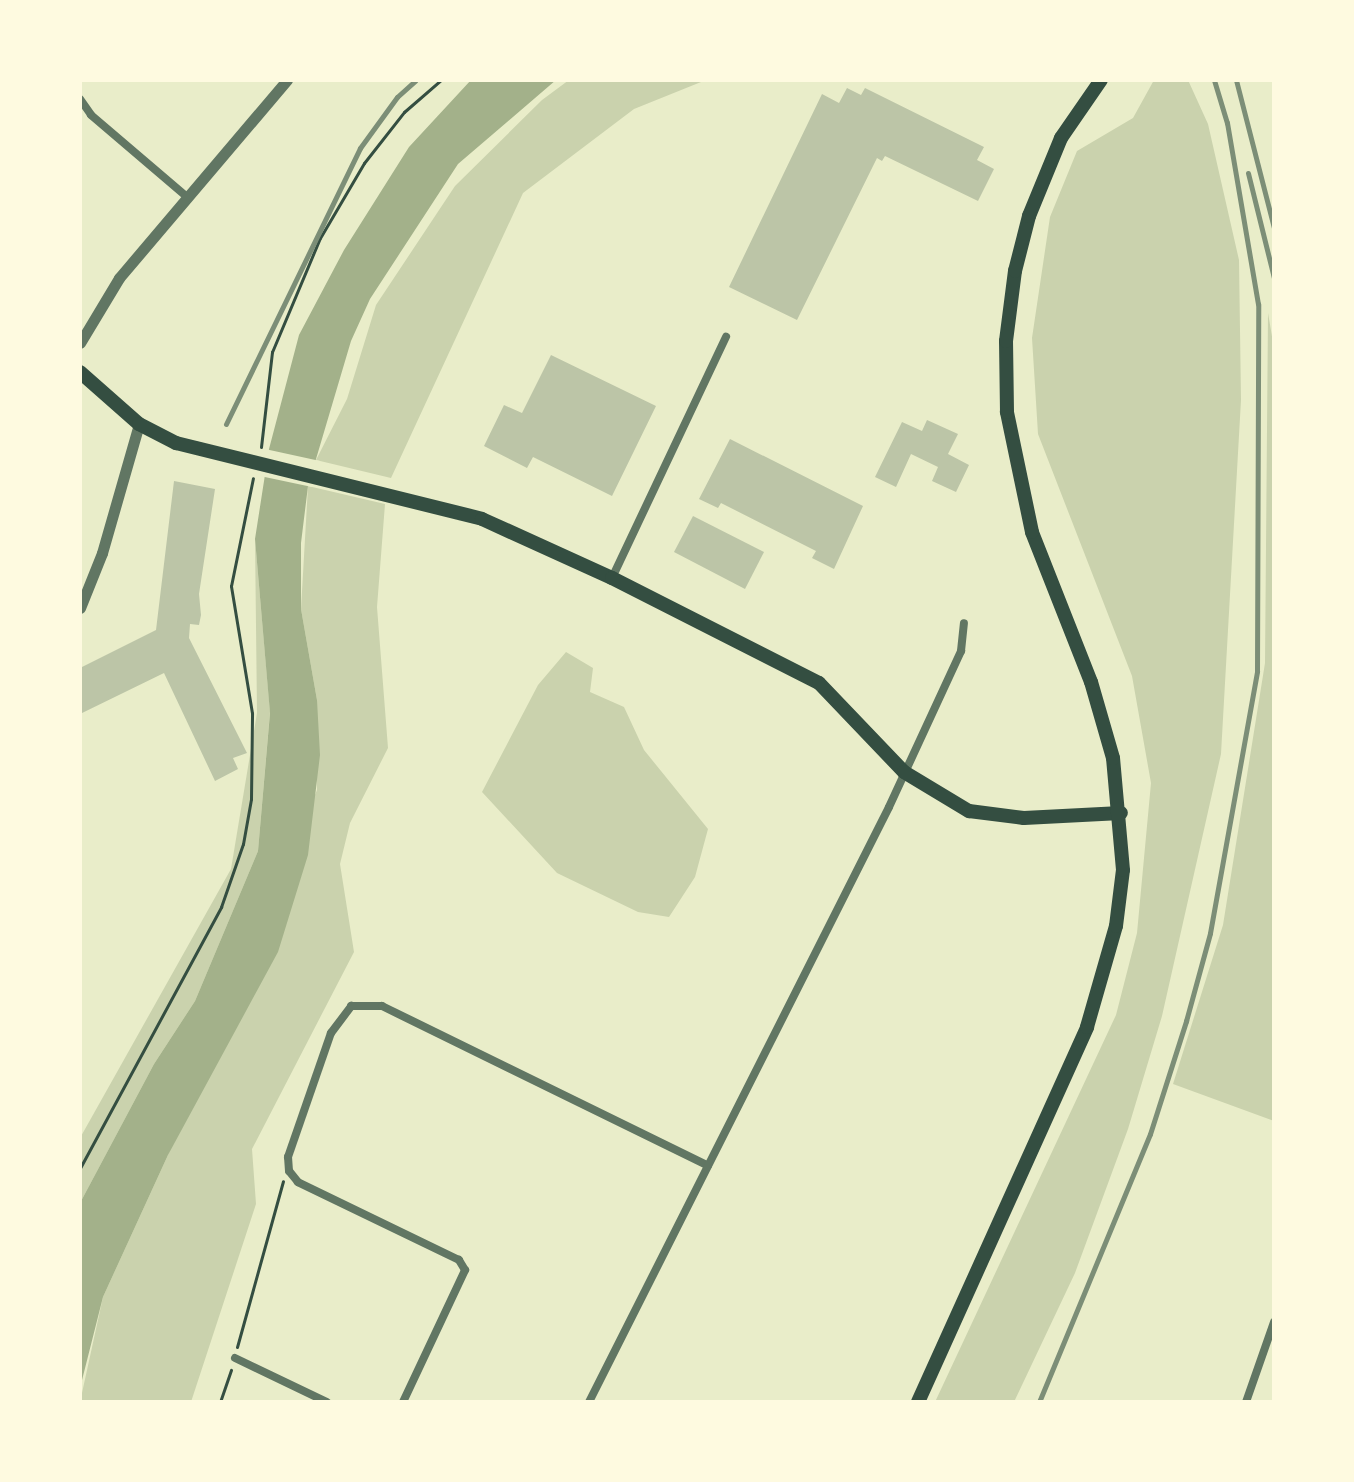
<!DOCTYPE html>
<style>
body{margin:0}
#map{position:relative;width:1354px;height:1482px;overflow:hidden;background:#e9edc9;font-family:"Source Sans 3",sans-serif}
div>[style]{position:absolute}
.green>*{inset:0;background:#cad2ad}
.water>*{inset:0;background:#a3b18a}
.pier>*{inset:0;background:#e9edc9}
.building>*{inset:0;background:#bcc5a7}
.path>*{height:3px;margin:-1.5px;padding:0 1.5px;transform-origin:1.5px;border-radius:1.5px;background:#344e41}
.minor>*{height:8px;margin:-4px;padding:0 4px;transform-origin:4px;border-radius:4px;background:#617663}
.tertiary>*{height:11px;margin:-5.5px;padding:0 5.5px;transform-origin:5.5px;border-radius:5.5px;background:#617663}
.secondary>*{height:14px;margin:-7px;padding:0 7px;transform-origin:7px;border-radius:7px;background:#344e41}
.rail>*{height:5px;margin:-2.5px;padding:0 2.5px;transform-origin:2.5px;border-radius:2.5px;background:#7c8e77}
span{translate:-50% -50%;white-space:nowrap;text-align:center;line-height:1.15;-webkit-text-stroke:8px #fefae0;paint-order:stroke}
.frame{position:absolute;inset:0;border:82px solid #fefae0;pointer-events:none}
</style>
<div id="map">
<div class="green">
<div style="clip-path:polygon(569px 80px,706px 80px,634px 109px,523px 193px,391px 478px,316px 460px,347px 399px,376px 305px,455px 186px,542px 100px)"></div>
<div style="clip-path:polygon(1154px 80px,1188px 80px,1208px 124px,1239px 260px,1241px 400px,1221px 754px,1162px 1016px,1128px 1129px,1075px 1273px,1014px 1402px,935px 1402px,1116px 1015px,1137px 933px,1151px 783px,1132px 676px,1038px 434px,1032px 338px,1050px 217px,1077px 151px,1133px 118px)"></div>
<div style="clip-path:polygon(1268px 313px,1274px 348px,1274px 1121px,1173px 1084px,1223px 925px,1265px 663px)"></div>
<div style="clip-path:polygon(308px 486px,385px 504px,377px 607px,388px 748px,350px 823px,340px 864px,354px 952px,252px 1149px,256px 1204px,191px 1402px,80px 1402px,103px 1297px,168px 1155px,317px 790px,317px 700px,301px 609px)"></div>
<div style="clip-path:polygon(255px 539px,270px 712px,258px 851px,195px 1001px,154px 1064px,80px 1203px,80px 1138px,231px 869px,257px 713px)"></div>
<div style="clip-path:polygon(566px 652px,593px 668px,590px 692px,624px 707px,644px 750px,708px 829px,695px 877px,669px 917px,638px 912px,557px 873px,482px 792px,538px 685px)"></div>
</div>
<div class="water">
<div style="clip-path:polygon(471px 80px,556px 80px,458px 164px,370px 299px,351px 341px,308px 486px,301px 543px,301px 609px,317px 700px,320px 755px,308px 855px,278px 952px,168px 1155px,103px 1297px,80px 1388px,80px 1203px,154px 1064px,195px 1001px,258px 851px,270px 713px,255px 539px,269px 449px,299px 335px,344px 250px,409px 147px)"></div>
</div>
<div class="pier">
<div style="clip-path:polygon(265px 449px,320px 461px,312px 487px,260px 476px)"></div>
</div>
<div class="building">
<div style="clip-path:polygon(847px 88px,861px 95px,865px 88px,984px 147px,977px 160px,994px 169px,978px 201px,885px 156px,882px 161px,877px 158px,797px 320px,729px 287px,822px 94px,839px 103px)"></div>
<div style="clip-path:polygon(551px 355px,656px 406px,612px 496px,533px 457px,527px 468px,484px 446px,504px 405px,522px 413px)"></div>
<div style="clip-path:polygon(927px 420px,958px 434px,948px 454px,969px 465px,956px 492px,932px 481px,938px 467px,911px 454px,896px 487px,875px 477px,902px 422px,922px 431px)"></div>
<div style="clip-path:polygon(730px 439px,863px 506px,834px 569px,812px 558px,816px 551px,721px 503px,718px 508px,699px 499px)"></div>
<div style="clip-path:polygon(174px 481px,215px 489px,199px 594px,201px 615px,199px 625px,190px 624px,189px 638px,247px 753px,233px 758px,238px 769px,215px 781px,164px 673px,80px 714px,80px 668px,156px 630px)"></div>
<div style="clip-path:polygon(693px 516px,764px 552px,745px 589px,674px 552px)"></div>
</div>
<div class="path">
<div style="left:261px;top:447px;width:96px;rotate:-83.4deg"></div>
<div style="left:272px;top:352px;width:124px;rotate:-67.2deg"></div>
<div style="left:320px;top:238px;width:87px;rotate:-59.6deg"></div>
<div style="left:364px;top:163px;width:65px;rotate:-51.9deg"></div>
<div style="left:404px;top:112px;width:49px;rotate:-40.9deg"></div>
<div style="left:80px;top:1168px;width:297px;rotate:-61.6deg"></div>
<div style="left:221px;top:907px;width:67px;rotate:-70.8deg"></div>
<div style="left:243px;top:844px;width:46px;rotate:-79.9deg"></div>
<div style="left:251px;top:799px;width:86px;rotate:-89.3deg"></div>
<div style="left:252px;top:713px;width:129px;rotate:-99.4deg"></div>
<div style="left:231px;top:586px;width:110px;rotate:-78.5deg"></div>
<div style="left:237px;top:1347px;width:172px;rotate:-74.5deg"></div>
<div style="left:220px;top:1402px;width:34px;rotate:-71deg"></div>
</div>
<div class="minor">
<div style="left:80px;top:99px;width:19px;rotate:55deg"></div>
<div style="left:91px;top:115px;width:126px;rotate:40.5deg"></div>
<div style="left:612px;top:578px;width:267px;rotate:-64.7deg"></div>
<div style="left:235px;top:1358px;width:102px;rotate:25.6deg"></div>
<div style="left:403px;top:1402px;width:146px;rotate:-64.8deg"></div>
<div style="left:465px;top:1270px;width:12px;rotate:-121deg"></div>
<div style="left:459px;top:1260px;width:179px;rotate:-154.2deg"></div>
<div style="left:298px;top:1182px;width:14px;rotate:-129deg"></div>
<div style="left:289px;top:1171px;width:14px;rotate:-94deg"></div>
<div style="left:288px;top:1157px;width:131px;rotate:-70.9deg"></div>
<div style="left:331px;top:1033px;width:34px;rotate:-53deg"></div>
<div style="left:351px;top:1006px;width:31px"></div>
<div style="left:382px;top:1006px;width:363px;rotate:26.1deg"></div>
<div style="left:589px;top:1402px;width:666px;rotate:-63.24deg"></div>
<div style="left:889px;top:807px;width:172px;rotate:-65.2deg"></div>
<div style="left:961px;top:651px;width:28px;rotate:-84deg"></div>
<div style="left:1246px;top:1402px;width:85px;rotate:-70.7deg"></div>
</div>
<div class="tertiary">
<div style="left:80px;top:343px;width:76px;rotate:-59deg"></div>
<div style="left:119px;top:278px;width:260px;rotate:-49.7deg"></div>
<div style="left:80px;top:608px;width:59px;rotate:-68.2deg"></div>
<div style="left:102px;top:553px;width:134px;rotate:-74deg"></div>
</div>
<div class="secondary">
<div style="left:80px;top:372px;width:79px;rotate:41.4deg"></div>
<div style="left:139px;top:424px;width:42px;rotate:27.2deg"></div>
<div style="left:176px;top:443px;width:315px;rotate:13.9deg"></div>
<div style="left:482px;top:519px;width:143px;rotate:24.4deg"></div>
<div style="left:612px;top:578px;width:232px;rotate:26.9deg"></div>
<div style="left:819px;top:683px;width:123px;rotate:46.3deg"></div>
<div style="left:904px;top:772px;width:76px;rotate:31deg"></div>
<div style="left:969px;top:811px;width:55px;rotate:7.3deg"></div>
<div style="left:1024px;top:818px;width:97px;rotate:-3deg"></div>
<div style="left:918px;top:1402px;width:411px;rotate:-65.7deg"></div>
<div style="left:1087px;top:1027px;width:105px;rotate:-74deg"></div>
<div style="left:1116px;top:926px;width:56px;rotate:-82.9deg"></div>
<div style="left:1123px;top:870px;width:112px;rotate:-95.1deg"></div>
<div style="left:1113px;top:758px;width:79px;rotate:-106.1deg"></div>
<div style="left:1091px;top:682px;width:161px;rotate:-111.5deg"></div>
<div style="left:1032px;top:532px;width:123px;rotate:-101.8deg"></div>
<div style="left:1007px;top:412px;width:71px;rotate:-90.8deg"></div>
<div style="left:1006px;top:341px;width:71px;rotate:-82.7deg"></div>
<div style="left:1015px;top:271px;width:57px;rotate:-75.7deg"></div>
<div style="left:1029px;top:216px;width:84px;rotate:-67.7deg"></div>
<div style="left:1061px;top:138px;width:70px;rotate:-55.4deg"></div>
</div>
<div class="rail">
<div style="left:1236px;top:80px;width:153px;rotate:75.6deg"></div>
<div style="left:1248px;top:173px;width:108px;rotate:76.1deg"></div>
<div style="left:226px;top:424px;width:307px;rotate:-64.1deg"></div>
<div style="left:360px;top:148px;width:63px;rotate:-54deg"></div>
<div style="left:397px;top:97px;width:25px;rotate:-42deg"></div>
<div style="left:1039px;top:1402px;width:290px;rotate:-67.5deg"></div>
<div style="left:1150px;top:1134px;width:119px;rotate:-72.3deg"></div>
<div style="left:1186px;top:1021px;width:91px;rotate:-74.7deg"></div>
<div style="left:1210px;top:933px;width:266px;rotate:-79.8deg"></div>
<div style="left:1257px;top:671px;width:367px;rotate:-89.8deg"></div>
<div style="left:1258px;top:304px;width:184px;rotate:-99.7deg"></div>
<div style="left:1227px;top:123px;width:45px;rotate:-106.8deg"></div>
</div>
<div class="frame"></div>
</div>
